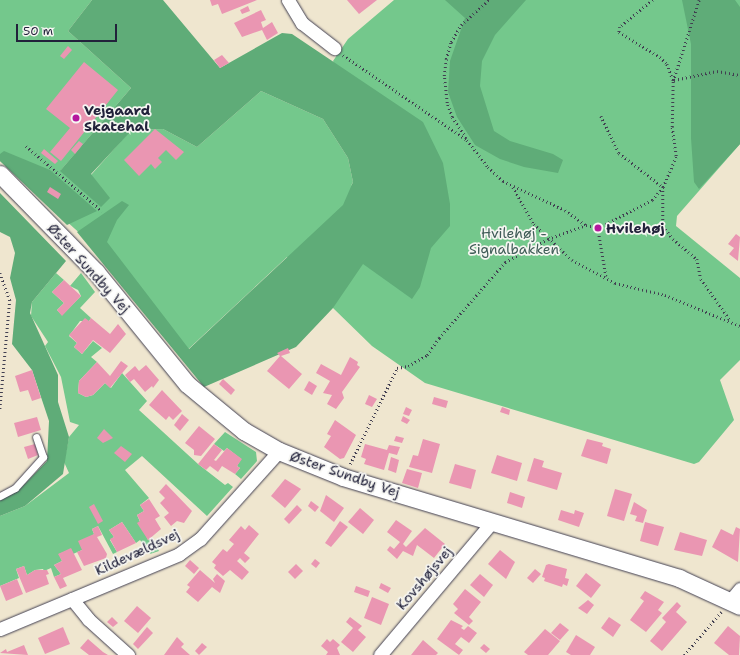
<!DOCTYPE html>
<meta charset="utf-8">
<style>
body{margin:0}
#map{position:relative;width:740px;height:655px;overflow:hidden;background:#efe6cf;font-family:"Shantell Sans",sans-serif}
div>[style]{position:absolute}
.green>*{inset:0;background:#74c88c}
.forest>*{inset:0;background:#5fac78}
.building>*{inset:0;background:#ea96b2}
.path>*{height:2.5px;margin-top:-1.25px;transform-origin:0;background:repeating-linear-gradient(90deg,#413f51 0 1px,transparent 0 4px)}
.roads{filter:drop-shadow(0 0 1px #413f51) drop-shadow(0 0 1px #413f51)}
.service>*{height:7px;margin:-3.5px;padding:0 3.5px;transform-origin:3.5px;border-radius:3.5px;background:#fff}
.minor>*{height:13px;margin:-6.5px;padding:0 6.5px;transform-origin:6.5px;border-radius:6.5px;background:#fff}
.tertiary>*{height:17px;margin:-8.5px;padding:0 8.5px;transform-origin:8.5px;border-radius:8.5px;background:#fff}
.dots>*{width:11px;height:11px;translate:-50% -50%;box-sizing:border-box;border:2px solid #f6f6f2;border-radius:50%}
span{translate:-50% -50%;white-space:nowrap;text-align:center;line-height:1.15;-webkit-text-stroke:3.5px #f6f6f2;paint-order:stroke}
.poi-label{font-size:14px;color:#22223b;font-weight:700}
.left{translate:0 -50%;text-align:left}
.park-label{font-size:14px;color:#3f5c57}
.street-label{font-size:14px;color:#22223b}
.scale{position:absolute;left:16px;top:24px;width:101px;height:18px;box-sizing:border-box;border:2px solid #22223b;border-top:0;padding-left:5px;font-size:12px;line-height:14px;white-space:nowrap;color:#22223b;-webkit-text-stroke:3px #f6f6f2;paint-order:stroke}
</style>
<div id="map">
<div class="green">
<div style="clip-path:polygon(0 0,92px 0,68px 31px,131px 88px,61px 170px,109px 198px,91px 175px,131px 130px,163px 129px,197px 147px,261px 91px,323px 119px,348px 158px,353px 182px,351px 186px,373px 162px,333px 61px,348px 39px,394px 0,740px 0,740px 144px,677px 216px,676px 226px,740px 278px,740px 360px,720px 380px,734px 420px,699px 462px,694px 464px,425px 383px,372px 346px,333px 308px,287px 257px,181px 356px,85px 238px,0 161px)"></div>
<div style="clip-path:polygon(56px 273px,64px 280px,52px 292px,64px 303px,57px 310px,62px 315px,81px 296px,78px 290px,70px 286px,81px 273px,95px 292px,80px 308px,91px 318px,89px 321px,80px 321px,69px 336px,77px 343px,74px 347px,82px 354px,93px 341px,102px 348px,91px 357px,97px 362px,79px 381px,78px 393px,86px 397px,93px 395px,105px 383px,111px 388px,122px 373px,147px 401px,139px 410px,198px 464px,225px 485px,228px 483px,233px 487px,207px 516px,142px 456px,125px 470px,149px 498px,140px 505px,144px 511px,137px 515px,148px 540px,151px 538px,159px 551px,150px 554px,140px 540px,136px 543px,122px 522px,109px 530px,114px 537px,110px 540px,117px 552px,113px 554px,98px 526px,92px 529px,94px 534px,82px 550px,73px 554px,71px 549px,59px 554px,62px 561px,54px 565px,61px 574px,54px 577px,51px 568px,44px 571px,43px 569px,35px 570px,27px 575px,24px 566px,16px 569px,19px 578px,0 586px,0 516px,25px 506px,69px 473px,64px 462px,69px 437px,79px 425px,70px 422px,61px 377px,45px 346px,48px 342px,31px 316px,32px 302px)"></div>
<div style="clip-path:polygon(225px 432px,256px 452px,257px 461px,241px 479px,235px 474px,240px 468px,237px 466px,241px 459px,227px 448px,224px 451px,214px 444px)"></div>
</div>
<div class="forest">
<div style="clip-path:polygon(92px 0,163px 0,220px 68px,282px 33px,292px 34px,423px 122px,443px 163px,450px 204px,450px 226px,431px 248px,420px 287px,412px 299px,363px 264px,333px 308px,296px 347px,204px 387px,77px 232px,122px 201px,129px 205px,117px 220px,107px 242px,189px 349px,343px 205px,353px 182px,348px 158px,323px 119px,261px 91px,197px 147px,163px 129px,132px 130px,91px 174px,110px 198px,101px 207px,60px 171px,131px 88px,68px 31px)"></div>
<div style="clip-path:polygon(445px 0,526px 0,495px 35px,482px 61px,480px 86px,494px 131px,510px 141px,553px 154px,563px 160px,558px 173px,524px 167px,500px 159px,475px 145px,457px 117px,448px 92px,450px 61px,465px 18px)"></div>
<div style="clip-path:polygon(682px 0,735px 0,740px 7px,740px 144px,699px 189px,694px 182px,691px 138px,691px 44px)"></div>
<div style="clip-path:polygon(4px 151px,50px 170px,97px 211px,67px 225px,0 161px,0 154px)"></div>
<div style="clip-path:polygon(0 193px,66px 261px,32px 302px,30px 313px,58px 375px,58px 402px,69px 437px,63px 474px,25px 506px,0 516px,0 500px,18px 491px,47px 461px,49px 421px,32px 370px,12px 344px,16px 300px,10px 278px,15px 253px,10px 237px,0 232px)"></div>
</div>
<div class="building">
<div style="clip-path:polygon(210px 0,257px 0,222px 14px,218px 4px,212px 6px)"></div>
<div style="clip-path:polygon(347px 0,377px 0,359px 14px)"></div>
<div style="clip-path:polygon(248px 6px,250px 11px,242px 14px,240px 10px)"></div>
<div style="clip-path:polygon(261px 10px,266px 20px,261px 22px,263px 28px,272px 22px,278px 33px,267px 40px,262px 30px,242px 37px,234px 23px)"></div>
<div style="clip-path:polygon(68px 46px,72px 50px,64px 59px,60px 56px)"></div>
<div style="clip-path:polygon(222px 55px,229px 63px,220px 68px,214px 60px)"></div>
<div style="clip-path:polygon(84px 62px,118px 90px,61px 161px,50px 152px,70px 128px,46px 109px)"></div>
<div style="clip-path:polygon(155px 129px,184px 152px,176px 160px,166px 150px,158px 158px,162px 162px,155px 169px,151px 164px,139px 176px,124px 160px)"></div>
<div style="clip-path:polygon(79px 141px,83px 144px,75px 154px,71px 150px)"></div>
<div style="clip-path:polygon(44px 149px,58px 161px,55px 164px,41px 153px)"></div>
<div style="clip-path:polygon(50px 187px,61px 194px,58px 199px,47px 192px)"></div>
<div style="clip-path:polygon(736px 234px,740px 237px,738px 261px,729px 254px,734px 248px,728px 244px)"></div>
<div style="clip-path:polygon(64px 280px,81px 296px,62px 316px,57px 310px,64px 303px,52px 292px)"></div>
<div style="clip-path:polygon(85px 318px,89px 321px,91px 318px,110px 334px,118px 324px,126px 334px,110px 353px,93px 340px,82px 354px,74px 347px,77px 343px,69px 335px)"></div>
<div style="clip-path:polygon(288px 348px,290px 353px,281px 356px,302px 374px,289px 389px,267px 371px,280px 356px,277px 353px)"></div>
<div style="clip-path:polygon(350px 357px,358px 362px,357px 365px,360px 367px,342px 392px,344px 398px,336px 409px,327px 404px,332px 395px,323px 393px,330px 381px,316px 373px,321px 364px,341px 375px)"></div>
<div style="clip-path:polygon(121px 361px,128px 366px,110px 388px,105px 383px,93px 395px,86px 397px,78px 393px,79px 381px,97px 362px,110px 376px)"></div>
<div style="clip-path:polygon(146px 365px,159px 380px,153px 388px,152px 386px,145px 392px,134px 379px,130px 382px,125px 375px,135px 366px,139px 371px)"></div>
<div style="clip-path:polygon(32px 370px,41px 398px,32px 401px,28px 390px,20px 392px,15px 376px)"></div>
<div style="clip-path:polygon(223px 379px,235px 390px,231px 395px,219px 384px)"></div>
<div style="clip-path:polygon(309px 381px,317px 386px,312px 395px,304px 390px)"></div>
<div style="clip-path:polygon(162px 390px,182px 411px,173px 420px,169px 416px,166px 420px,149px 405px)"></div>
<div style="clip-path:polygon(369px 395px,377px 399px,372px 407px,365px 404px)"></div>
<div style="clip-path:polygon(434px 397px,448px 401px,446px 408px,432px 404px)"></div>
<div style="clip-path:polygon(406px 407px,412px 410px,409px 416px,403px 414px)"></div>
<div style="clip-path:polygon(502px 407px,510px 410px,509px 415px,500px 412px)"></div>
<div style="clip-path:polygon(182px 414px,189px 420px,180px 431px,174px 425px)"></div>
<div style="clip-path:polygon(403px 416px,410px 420px,407px 424px,401px 421px)"></div>
<div style="clip-path:polygon(37px 417px,41px 430px,18px 437px,14px 423px)"></div>
<div style="clip-path:polygon(335px 420px,356px 435px,344px 458px,340px 459px,324px 447px,331px 436px,327px 434px)"></div>
<div style="clip-path:polygon(199px 426px,215px 439px,201px 456px,194px 455px,194px 450px,185px 443px)"></div>
<div style="clip-path:polygon(104px 429px,113px 438px,103px 443px,97px 438px)"></div>
<div style="clip-path:polygon(396px 436px,404px 438px,402px 443px,394px 441px)"></div>
<div style="clip-path:polygon(423px 439px,440px 444px,432px 473px,409px 467px,413px 455px,418px 456px)"></div>
<div style="clip-path:polygon(587px 439px,603px 443px,602px 446px,611px 449px,607px 464px,581px 456px)"></div>
<div style="clip-path:polygon(35px 444px,38px 455px,28px 459px,24px 447px)"></div>
<div style="clip-path:polygon(214px 444px,222px 450px,214px 460px,216px 461px,227px 448px,242px 459px,237px 466px,240px 468px,235px 474px,222px 466px,218px 472px,210px 466px,206px 470px,198px 464px)"></div>
<div style="clip-path:polygon(365px 444px,387px 450px,389px 445px,400px 447px,397px 455px,389px 453px,384px 470px,364px 464px,366px 459px,361px 457px)"></div>
<div style="clip-path:polygon(121px 446px,132px 454px,125px 462px,114px 453px)"></div>
<div style="clip-path:polygon(497px 455px,522px 463px,517px 481px,491px 473px)"></div>
<div style="clip-path:polygon(391px 457px,399px 460px,396px 473px,388px 470px)"></div>
<div style="clip-path:polygon(534px 458px,544px 461px,542px 467px,562px 473px,557px 490px,527px 481px)"></div>
<div style="clip-path:polygon(455px 464px,476px 470px,471px 489px,449px 483px)"></div>
<div style="clip-path:polygon(407px 469px,422px 473px,418px 488px,402px 483px)"></div>
<div style="clip-path:polygon(285px 479px,301px 489px,285px 508px,271px 496px)"></div>
<div style="clip-path:polygon(166px 484px,192px 511px,184px 523px,177px 521px,171px 526px,164px 517px,169px 513px,160px 503px,165px 498px,159px 492px)"></div>
<div style="clip-path:polygon(615px 489px,632px 494px,624px 521px,607px 516px)"></div>
<div style="clip-path:polygon(510px 492px,525px 497px,522px 508px,507px 503px)"></div>
<div style="clip-path:polygon(326px 495px,344px 508px,334px 522px,320px 511px)"></div>
<div style="clip-path:polygon(149px 499px,160px 516px,155px 519px,161px 529px,148px 540px,137px 523px,140px 521px,137px 515px,144px 511px,140px 505px)"></div>
<div style="clip-path:polygon(311px 501px,319px 507px,315px 512px,308px 506px)"></div>
<div style="clip-path:polygon(634px 502px,647px 510px,643px 523px,635px 521px,637px 516px,630px 514px)"></div>
<div style="clip-path:polygon(94px 504px,103px 521px,98px 524px,89px 507px)"></div>
<div style="clip-path:polygon(297px 505px,302px 510px,289px 524px,284px 519px)"></div>
<div style="clip-path:polygon(360px 508px,374px 520px,363px 534px,348px 522px)"></div>
<div style="clip-path:polygon(561px 510px,574px 514px,575px 510px,584px 513px,579px 527px,558px 520px)"></div>
<div style="clip-path:polygon(396px 520px,412px 531px,403px 544px,406px 547px,425px 528px,445px 544px,434px 558px,417px 545px,413px 556px,403px 551px,397px 559px,387px 550px,390px 546px,394px 549px,400px 542px,387px 532px)"></div>
<div style="clip-path:polygon(340px 521px,348px 527px,331px 547px,325px 543px)"></div>
<div style="clip-path:polygon(122px 522px,136px 543px,117px 552px,110px 539px,114px 537px,109px 530px)"></div>
<div style="clip-path:polygon(645px 522px,664px 527px,658px 546px,640px 541px)"></div>
<div style="clip-path:polygon(249px 525px,259px 534px,244px 553px,250px 558px,245px 563px,240px 558px,237px 561px,249px 572px,242px 580px,230px 570px,223px 576px,214px 568px,216px 565px,212px 562px,223px 549px,227px 552px,234px 544px,229px 540px,241px 526px,245px 530px)"></div>
<div style="clip-path:polygon(98px 526px,102px 535px,97px 537px,107px 554px,106px 558px,84px 566px,77px 552px,82px 550px,78px 541px,94px 534px,92px 529px)"></div>
<div style="clip-path:polygon(736px 527px,740px 529px,738px 562px,712px 547px,721px 529px,733px 535px)"></div>
<div style="clip-path:polygon(680px 532px,707px 540px,702px 556px,674px 550px)"></div>
<div style="clip-path:polygon(71px 548px,82px 570px,63px 578px,67px 586px,60px 589px,54px 577px,61px 574px,54px 565px,62px 561px,58px 554px)"></div>
<div style="clip-path:polygon(500px 550px,515px 562px,506px 579px,488px 564px)"></div>
<div style="clip-path:polygon(315px 559px,320px 563px,316px 568px,311px 564px)"></div>
<div style="clip-path:polygon(190px 560px,199px 568px,194px 574px,185px 566px)"></div>
<div style="clip-path:polygon(296px 564px,303px 571px,295px 579px,288px 572px)"></div>
<div style="clip-path:polygon(549px 564px,567px 569px,565px 578px,569px 579px,567px 586px,563px 584px,562px 587px,544px 581px,545px 578px,542px 577px,546px 565px)"></div>
<div style="clip-path:polygon(24px 566px,27px 575px,35px 570px,47px 570px,49px 574px,46px 575px,49px 584px,26px 593px,16px 569px)"></div>
<div style="clip-path:polygon(535px 569px,541px 574px,533px 583px,527px 578px)"></div>
<div style="clip-path:polygon(200px 570px,215px 583px,213px 579px,217px 574px,225px 581px,220px 593px,212px 587px,198px 602px,186px 592px,190px 587px,187px 585px)"></div>
<div style="clip-path:polygon(586px 573px,601px 585px,591px 598px,576px 586px)"></div>
<div style="clip-path:polygon(480px 574px,493px 585px,484px 597px,470px 585px)"></div>
<div style="clip-path:polygon(17px 579px,23px 594px,6px 601px,0 586px)"></div>
<div style="clip-path:polygon(381px 583px,391px 588px,388px 593px,379px 588px)"></div>
<div style="clip-path:polygon(356px 586px,370px 591px,368px 597px,354px 592px)"></div>
<div style="clip-path:polygon(465px 589px,481px 602px,469px 617px,473px 621px,469px 625px,454px 613px,458px 609px,453px 604px)"></div>
<div style="clip-path:polygon(645px 591px,664px 602px,658px 610px,662px 613px,646px 632px,630px 620px,644px 601px,640px 598px)"></div>
<div style="clip-path:polygon(372px 597px,389px 604px,381px 625px,364px 618px)"></div>
<div style="clip-path:polygon(588px 600px,594px 605px,587px 614px,578px 608px)"></div>
<div style="clip-path:polygon(677px 602px,681px 606px,676px 612px,687px 622px,662px 651px,650px 641px,666px 622px,662px 618px)"></div>
<div style="clip-path:polygon(137px 606px,151px 618px,138px 633px,124px 621px)"></div>
<div style="clip-path:polygon(112px 617px,118px 623px,113px 627px,107px 622px)"></div>
<div style="clip-path:polygon(350px 617px,362px 626px,358px 630px,366px 637px,353px 652px,341px 642px,353px 628px,346px 622px)"></div>
<div style="clip-path:polygon(609px 617px,621px 625px,613px 637px,601px 628px)"></div>
<div style="clip-path:polygon(451px 620px,463px 626px,461px 628px,464px 630px,468px 626px,477px 633px,469px 643px,461px 637px,455px 644px,463px 650px,459px 655px,437px 639px)"></div>
<div style="clip-path:polygon(560px 623px,569px 630px,560px 640px,551px 633px)"></div>
<div style="clip-path:polygon(728px 626px,740px 636px,739px 655px,729px 655px,714px 643px)"></div>
<div style="clip-path:polygon(63px 627px,70px 644px,45px 654px,38px 638px)"></div>
<div style="clip-path:polygon(147px 627px,153px 633px,138px 649px,133px 644px)"></div>
<div style="clip-path:polygon(545px 629px,560px 641px,548px 655px,528px 655px,524px 652px)"></div>
<div style="clip-path:polygon(576px 635px,595px 647px,590px 655px,571px 655px,566px 652px)"></div>
<div style="clip-path:polygon(177px 637px,184px 644px,181px 647px,190px 655px,164px 655px)"></div>
<div style="clip-path:polygon(88px 639px,103px 652px,108px 655px,89px 655px,80px 648px)"></div>
<div style="clip-path:polygon(327px 639px,330px 642px,333px 639px,340px 645px,337px 648px,340px 655px,326px 655px,328px 652px,321px 646px)"></div>
<div style="clip-path:polygon(423px 640px,438px 653px,436px 655px,411px 655px)"></div>
<div style="clip-path:polygon(202px 643px,207px 647px,199px 655px,195px 651px)"></div>
<div style="clip-path:polygon(484px 644px,490px 649px,486px 653px,480px 648px)"></div>
<div style="clip-path:polygon(24px 645px,28px 655px,0 653px,6px 649px,7px 652px)"></div>
</div>
<div class="path">
<div style="left:653px;top:0;width:43px;rotate:140.7deg"></div>
<div style="left:620px;top:27px;width:5px;rotate:101deg"></div>
<div style="left:619px;top:32px;width:48px;rotate:31.4deg"></div>
<div style="left:660px;top:57px;width:10px;rotate:45deg"></div>
<div style="left:667px;top:64px;width:17px;rotate:69deg"></div>
<div style="left:343px;top:55px;width:150px;rotate:34.4deg"></div>
<div style="left:467px;top:140px;width:34px;rotate:52deg"></div>
<div style="left:488px;top:167px;width:21px;rotate:43deg"></div>
<div style="left:503px;top:181px;width:68px;rotate:25.1deg"></div>
<div style="left:565px;top:210px;width:26px;rotate:36deg"></div>
<div style="left:674px;top:80px;width:44px;rotate:-11.8deg"></div>
<div style="left:717px;top:71px;width:23px;rotate:10deg"></div>
<div style="left:601px;top:116px;width:41px;rotate:64.1deg"></div>
<div style="left:619px;top:153px;width:56px;rotate:37.7deg"></div>
<div style="left:663px;top:187px;width:39px;rotate:90deg"></div>
<div style="left:663px;top:226px;width:16px;rotate:52deg"></div>
<div style="left:673px;top:239px;width:31px;rotate:40deg"></div>
<div style="left:697px;top:259px;width:20px;rotate:79deg"></div>
<div style="left:701px;top:279px;width:50px;rotate:54.7deg"></div>
<div style="left:466px;top:138px;width:25px;rotate:-124deg"></div>
<div style="left:452px;top:117px;width:15px;rotate:-110deg"></div>
<div style="left:447px;top:103px;width:27px;rotate:-96deg"></div>
<div style="left:444px;top:76px;width:17px;rotate:-83deg"></div>
<div style="left:446px;top:59px;width:18px;rotate:-74deg"></div>
<div style="left:451px;top:42px;width:20px;rotate:-60deg"></div>
<div style="left:461px;top:25px;width:38px;rotate:-42deg"></div>
<div style="left:26px;top:146px;width:100px;rotate:40.5deg"></div>
<div style="left:513px;top:187px;width:43px;rotate:60.4deg"></div>
<div style="left:534px;top:224px;width:52px;rotate:43.5deg"></div>
<div style="left:572px;top:260px;width:49px;rotate:28.1deg"></div>
<div style="left:615px;top:283px;width:51px;rotate:13.5deg"></div>
<div style="left:665px;top:295px;width:81px;rotate:22.5deg"></div>
<div style="left:598px;top:228px;width:49px;rotate:80.5deg"></div>
<div style="left:0;top:273px;width:29px;rotate:70deg"></div>
<div style="left:10px;top:300px;width:110px;rotate:95.2deg"></div>
<div style="left:350px;top:464px;width:107px;rotate:-63.9deg"></div>
<div style="left:397px;top:368px;width:11px;rotate:-10deg"></div>
<div style="left:408px;top:366px;width:22px;rotate:-30deg"></div>
<div style="left:427px;top:355px;width:21px;rotate:-55deg"></div>
<div style="left:439px;top:338px;width:101px;rotate:-49deg"></div>
<div style="left:505px;top:262px;width:49px;rotate:-28.1deg"></div>
<div style="left:548px;top:239px;width:40px;rotate:-20.2deg"></div>
<div style="left:586px;top:225px;width:12px;rotate:14deg"></div>
<div style="left:598px;top:228px;width:61px;rotate:-27.4deg"></div>
<div style="left:652px;top:200px;width:17px;rotate:-50deg"></div>
<div style="left:663px;top:187px;width:34px;rotate:-67deg"></div>
<div style="left:676px;top:156px;width:29px;rotate:-98deg"></div>
<div style="left:672px;top:127px;width:46px;rotate:-88.8deg"></div>
<div style="left:673px;top:81px;width:85px;rotate:-72.2deg"></div>
<div style="left:684px;top:655px;width:57px;rotate:-49.3deg"></div>
</div>
<div class="roads">
<div class="service">
<div style="left:0;top:496px;width:17px;rotate:-28deg"></div>
<div style="left:15px;top:488px;width:42px;rotate:-47.9deg"></div>
<div style="left:43px;top:457px;width:21px;rotate:-109deg"></div>
</div>
<div class="minor">
<div style="left:288px;top:0;width:27px;rotate:59deg"></div>
<div style="left:302px;top:23px;width:41px;rotate:38deg"></div>
<div style="left:72px;top:599px;width:26px;rotate:51deg"></div>
<div style="left:88px;top:619px;width:54px;rotate:42deg"></div>
<div style="left:730px;top:601px;width:16px;rotate:-50deg"></div>
<div style="left:0;top:629px;width:194px;rotate:-22.7deg"></div>
<div style="left:179px;top:554px;width:26px;rotate:-36deg"></div>
<div style="left:200px;top:539px;width:118px;rotate:-48.1deg"></div>
<div style="left:380px;top:655px;width:174px;rotate:-49.9deg"></div>
</div>
<div class="tertiary">
<div style="left:0;top:174px;width:137px;rotate:45.6deg"></div>
<div style="left:96px;top:272px;width:144px;rotate:50.9deg"></div>
<div style="left:187px;top:384px;width:74px;rotate:39.5deg"></div>
<div style="left:244px;top:431px;width:40px;rotate:29.7deg"></div>
<div style="left:279px;top:451px;width:69px;rotate:22.1deg"></div>
<div style="left:343px;top:477px;width:351px;rotate:16.7deg"></div>
<div style="left:679px;top:578px;width:67px;rotate:24.7deg"></div>
</div>
</div>
<div class="dots">
<div style="left:76px;top:118px;background:#b5179e"></div>
<div style="left:598px;top:228px;background:#b5179e"></div>
</div>
<div class="poi-label">
<span class="left" style="left:84px;top:118px">Vejgaard<br>Skatehal</span>
<span class="left" style="left:606px;top:228px">Hvilehøj</span>
</div>
<div class="park-label">
<span style="left:514px;top:241px">Hvilehøj -<br>Signalbakken</span>
</div>
<div class="street-label">
<span style="left:89px;top:268px;rotate:48deg">Øster Sundby Vej</span>
<span style="left:345px;top:474px;rotate:19deg">Øster Sundby Vej</span>
<span style="left:137px;top:552px;rotate:-25deg">Kildevældsvej</span>
<span style="left:424px;top:578px;rotate:-50deg">Kovshøjsvej</span>
</div>
<div class="scale">50 m</div>
</div>
